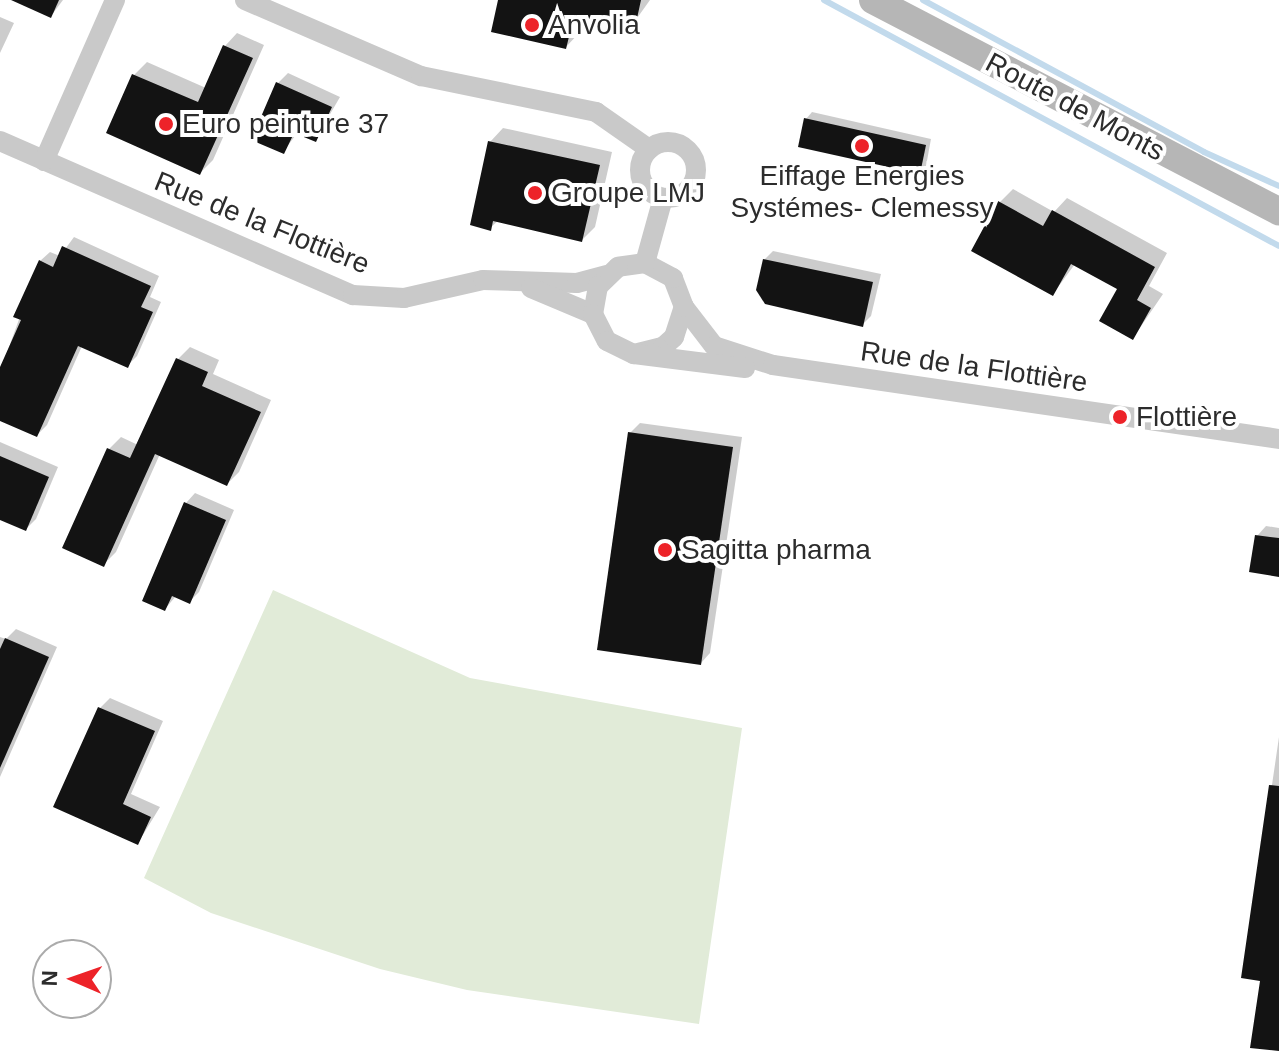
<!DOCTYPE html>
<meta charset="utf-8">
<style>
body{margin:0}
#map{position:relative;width:1279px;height:1051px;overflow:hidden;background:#fff;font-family:Helvetica,sans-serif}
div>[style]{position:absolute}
.green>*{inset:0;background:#e1ebd8}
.shadow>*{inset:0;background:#0003}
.stream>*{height:6px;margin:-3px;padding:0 3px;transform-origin:3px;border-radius:3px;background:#c2daec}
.building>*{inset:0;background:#131313}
.street>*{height:20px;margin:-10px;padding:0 10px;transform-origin:10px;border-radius:10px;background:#c9c9c9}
.street>.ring{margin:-10px;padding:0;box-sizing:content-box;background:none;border:20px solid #c9c9c9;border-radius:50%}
.secondary>*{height:28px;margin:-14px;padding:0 14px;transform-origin:14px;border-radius:14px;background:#b6b6b6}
.dots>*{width:22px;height:22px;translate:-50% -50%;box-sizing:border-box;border:4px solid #fff;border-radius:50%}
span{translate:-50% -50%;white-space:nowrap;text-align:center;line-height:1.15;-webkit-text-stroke:8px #fff;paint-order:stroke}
.poi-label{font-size:28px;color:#2c2c2c}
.left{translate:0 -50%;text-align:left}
.street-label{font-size:28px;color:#2c2c2c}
.north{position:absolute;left:32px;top:939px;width:80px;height:80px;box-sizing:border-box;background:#fff;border:2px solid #ababab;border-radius:50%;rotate:272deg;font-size:22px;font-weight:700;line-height:32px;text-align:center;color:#2c2c2c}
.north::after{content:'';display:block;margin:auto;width:28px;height:36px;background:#ed2329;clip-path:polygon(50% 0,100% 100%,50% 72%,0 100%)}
</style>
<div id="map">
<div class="green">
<div style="clip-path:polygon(273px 590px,470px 678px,742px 728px,699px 1024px,467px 990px,380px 969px,211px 913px,144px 878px)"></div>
</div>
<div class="shadow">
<div style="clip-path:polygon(16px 0,63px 0,51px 16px)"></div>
<div style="clip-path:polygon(500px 0,650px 0,635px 21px,583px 16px,579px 33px,566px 47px)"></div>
<div style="clip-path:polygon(0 17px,14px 23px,0 53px)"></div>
<div style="clip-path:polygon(237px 33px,264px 45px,213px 160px,200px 173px,109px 132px,134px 75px,147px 62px,206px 88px,225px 46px)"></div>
<div style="clip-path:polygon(288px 73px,340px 97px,315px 140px,298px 132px,283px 152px,278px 83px)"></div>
<div style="clip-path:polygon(812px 112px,931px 139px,926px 166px,919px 172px,806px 119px)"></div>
<div style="clip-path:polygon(503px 128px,612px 152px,595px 227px,582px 240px,499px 220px,490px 228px,490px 142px)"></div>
<div style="clip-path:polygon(1013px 189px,1054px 212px,1067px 198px,1167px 253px,1149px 286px,1163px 294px,1133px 338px,1119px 288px,1075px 264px,1053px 294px,1000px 202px)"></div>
<div style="clip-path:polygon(74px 237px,159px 276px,150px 297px,161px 302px,137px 356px,127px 366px,82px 346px,47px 425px,37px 435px,0 419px,0 372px,40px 261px,50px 252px,60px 256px)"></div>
<div style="clip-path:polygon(773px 251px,881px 274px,871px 316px,862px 325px,764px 260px)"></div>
<div style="clip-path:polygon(190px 347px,219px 360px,213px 374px,271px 400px,239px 472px,227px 484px,160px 454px,116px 552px,104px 564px,109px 449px,121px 437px,138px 445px,178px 359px)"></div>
<div style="clip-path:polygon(640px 423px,742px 437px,710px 653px,701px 663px,630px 433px)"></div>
<div style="clip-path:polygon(0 442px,58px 467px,36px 519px,26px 529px,0 518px)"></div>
<div style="clip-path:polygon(195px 493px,234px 510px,199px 592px,189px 602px,176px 596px,165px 609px,186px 503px)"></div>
<div style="clip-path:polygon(1266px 526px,1279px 528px,1279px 575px,1257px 536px)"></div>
<div style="clip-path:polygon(16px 629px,57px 647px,0 777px,0 637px,6px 639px)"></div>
<div style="clip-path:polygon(110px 698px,163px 721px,131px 794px,160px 807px,138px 843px,56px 806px,100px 708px)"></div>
<div style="clip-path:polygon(1279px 737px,1279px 1049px,1262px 979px,1244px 976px)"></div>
</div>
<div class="stream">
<div style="left:824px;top:0;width:517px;rotate:28.4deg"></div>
<div style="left:923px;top:0;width:319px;rotate:28.4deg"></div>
<div style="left:1204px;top:152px;width:82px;rotate:24.4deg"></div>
</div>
<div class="building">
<div style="clip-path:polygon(11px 0,59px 0,51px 18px)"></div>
<div style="clip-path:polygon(498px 0,641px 0,636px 23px,626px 29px,574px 16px,566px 49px,491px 32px)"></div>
<div style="clip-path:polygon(223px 45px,253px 58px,200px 175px,106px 133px,132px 74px,198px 102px)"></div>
<div style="clip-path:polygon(276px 82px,332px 107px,316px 142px,294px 133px,284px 154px,251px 140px)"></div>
<div style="clip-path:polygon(804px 118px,926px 145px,920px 174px,798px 147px)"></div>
<div style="clip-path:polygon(488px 141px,600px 165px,582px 242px,493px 221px,491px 231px,470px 225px)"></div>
<div style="clip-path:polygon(998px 201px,1043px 226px,1052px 210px,1155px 267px,1137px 300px,1151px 308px,1133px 340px,1099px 321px,1117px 289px,1071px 264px,1053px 296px,971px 251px)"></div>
<div style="clip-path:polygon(62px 246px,151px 286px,141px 307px,153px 312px,128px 368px,78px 346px,37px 437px,0 421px,0 367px,21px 320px,13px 317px,39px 260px,53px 267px)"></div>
<div style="clip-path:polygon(763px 259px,873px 282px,863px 327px,765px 304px,756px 290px)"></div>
<div style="clip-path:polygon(176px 358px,208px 372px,202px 386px,261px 412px,227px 486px,155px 454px,104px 567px,62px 548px,107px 448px,130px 458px)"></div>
<div style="clip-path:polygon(628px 432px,733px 447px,701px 665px,597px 650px)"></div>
<div style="clip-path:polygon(0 456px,49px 477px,26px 531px,0 520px)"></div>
<div style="clip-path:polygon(184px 502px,226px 520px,190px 604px,172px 596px,165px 611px,142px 601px)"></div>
<div style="clip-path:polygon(1255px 535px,1279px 538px,1279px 577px,1249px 572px)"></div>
<div style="clip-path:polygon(5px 638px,49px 657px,0 768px,0 649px)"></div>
<div style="clip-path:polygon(98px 707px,155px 731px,123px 804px,151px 817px,138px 845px,53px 807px)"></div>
<div style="clip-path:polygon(1269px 785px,1279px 786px,1279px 1051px,1250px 1048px,1260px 981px,1241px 978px)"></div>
</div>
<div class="street">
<div style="left:245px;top:0;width:192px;rotate:23.4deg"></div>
<div style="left:421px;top:76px;width:179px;rotate:11.6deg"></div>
<div style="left:596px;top:112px;width:65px;rotate:34.9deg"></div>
<div style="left:0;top:141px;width:385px;rotate:23.6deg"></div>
<div style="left:353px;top:295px;width:51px;rotate:3.4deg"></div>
<div style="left:404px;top:298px;width:81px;rotate:-12.8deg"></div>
<div style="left:483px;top:280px;width:94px;rotate:1.8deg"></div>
<div style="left:577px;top:283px;width:31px;rotate:-15deg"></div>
<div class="ring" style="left:640px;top:142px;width:36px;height:36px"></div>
<div style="left:44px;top:161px;width:176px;rotate:-66.2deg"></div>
<div style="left:645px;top:263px;width:67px;rotate:-74.5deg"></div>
<div style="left:531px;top:288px;width:67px;rotate:22.8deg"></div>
<div style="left:684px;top:307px;width:49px;rotate:52.4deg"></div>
<div style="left:714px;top:346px;width:62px;rotate:17.9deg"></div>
<div style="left:773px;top:365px;width:511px;rotate:8.32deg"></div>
<div style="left:634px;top:354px;width:30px;rotate:-14deg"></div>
<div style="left:663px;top:347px;width:15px;rotate:-42deg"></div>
<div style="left:674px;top:337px;width:32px;rotate:-72deg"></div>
<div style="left:684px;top:307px;width:31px;rotate:-111deg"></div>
<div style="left:673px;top:278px;width:32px;rotate:-152deg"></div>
<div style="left:645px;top:263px;width:27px;rotate:172deg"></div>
<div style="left:618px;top:267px;width:28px;rotate:136deg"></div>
<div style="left:598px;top:286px;width:28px;rotate:100deg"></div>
<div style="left:593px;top:314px;width:30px;rotate:63deg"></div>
<div style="left:607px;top:341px;width:30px;rotate:26deg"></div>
<div style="left:634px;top:354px;width:112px;rotate:7.2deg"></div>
</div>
<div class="secondary">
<div style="left:873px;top:0;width:458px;rotate:27.5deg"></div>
</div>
<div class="dots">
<div style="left:532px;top:25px;background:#ed2329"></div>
<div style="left:166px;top:124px;background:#ed2329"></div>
<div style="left:862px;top:146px;background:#ed2329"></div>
<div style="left:535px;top:193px;background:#ed2329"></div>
<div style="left:1120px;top:417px;background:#ed2329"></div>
<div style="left:665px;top:550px;background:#ed2329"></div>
</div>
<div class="poi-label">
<span class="left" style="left:548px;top:25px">Anvolia</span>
<span class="left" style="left:182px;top:124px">Euro peinture 37</span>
<span style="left:862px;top:192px">Eiffage Energies<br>Systémes- Clemessy</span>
<span class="left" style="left:551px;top:193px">Groupe LMJ</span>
<span class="left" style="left:1136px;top:417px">Flottière</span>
<span class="left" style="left:681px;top:550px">Sagitta pharma</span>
</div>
<div class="street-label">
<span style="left:1075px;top:107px;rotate:28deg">Route de Monts</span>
<span style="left:262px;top:223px;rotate:22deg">Rue de la Flottière</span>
<span style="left:974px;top:367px;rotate:8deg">Rue de la Flottière</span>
</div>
<div class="north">N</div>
</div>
